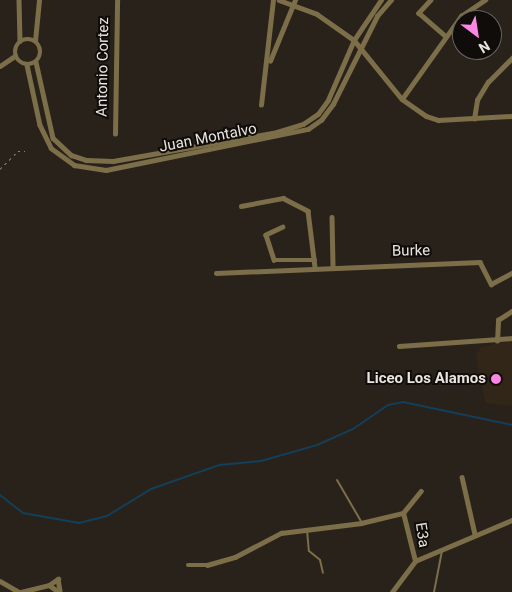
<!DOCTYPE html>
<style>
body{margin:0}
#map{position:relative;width:512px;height:592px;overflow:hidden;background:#29221a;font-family:Roboto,sans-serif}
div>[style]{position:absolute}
.built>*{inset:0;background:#322619}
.stream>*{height:2px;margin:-1px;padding:0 1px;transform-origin:1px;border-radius:1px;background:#123f5a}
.path>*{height:1px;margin-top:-0.5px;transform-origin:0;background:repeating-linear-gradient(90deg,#88827b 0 2.5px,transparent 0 6.5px)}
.lane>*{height:2px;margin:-1px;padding:0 1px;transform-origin:1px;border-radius:1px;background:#7b6e48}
.street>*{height:4.5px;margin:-2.25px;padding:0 2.25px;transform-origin:2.25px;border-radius:2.25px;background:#7b6e48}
.street>.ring{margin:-2.25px;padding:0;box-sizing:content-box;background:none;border:4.5px solid #7b6e48;border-radius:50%}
.dots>*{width:14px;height:14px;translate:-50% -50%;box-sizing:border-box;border:2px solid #0f0c09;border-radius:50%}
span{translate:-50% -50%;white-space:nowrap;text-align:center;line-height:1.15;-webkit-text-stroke:4px #0f0c09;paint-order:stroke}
.street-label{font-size:15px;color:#e9e4df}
.poi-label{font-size:15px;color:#e9e4df;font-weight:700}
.right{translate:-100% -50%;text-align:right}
.north{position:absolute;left:452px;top:10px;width:50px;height:50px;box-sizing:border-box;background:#0f0c09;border:1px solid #66625f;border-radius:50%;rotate:149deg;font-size:14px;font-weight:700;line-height:20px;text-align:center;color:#e9e4df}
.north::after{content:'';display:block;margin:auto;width:18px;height:22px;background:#fc86e4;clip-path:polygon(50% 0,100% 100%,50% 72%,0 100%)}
</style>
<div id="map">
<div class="built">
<div style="clip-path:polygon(512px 340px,512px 406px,485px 403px,476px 356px,481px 347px)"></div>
</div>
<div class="stream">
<div style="left:0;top:495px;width:29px;rotate:38deg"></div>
<div style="left:23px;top:513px;width:57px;rotate:10.1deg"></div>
<div style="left:79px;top:523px;width:29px;rotate:-14deg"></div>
<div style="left:107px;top:516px;width:52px;rotate:-31.5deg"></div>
<div style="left:151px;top:489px;width:72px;rotate:-19.4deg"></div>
<div style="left:219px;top:465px;width:42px;rotate:-5.4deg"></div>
<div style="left:261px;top:461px;width:58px;rotate:-15.9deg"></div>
<div style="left:317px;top:445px;width:39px;rotate:-24deg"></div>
<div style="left:353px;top:429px;width:42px;rotate:-34.4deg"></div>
<div style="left:388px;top:405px;width:15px;rotate:-11deg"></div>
<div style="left:403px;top:402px;width:111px;rotate:11.9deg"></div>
</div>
<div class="path">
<div style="left:0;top:169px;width:25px;rotate:-45deg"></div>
<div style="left:18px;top:151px;width:7px"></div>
</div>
<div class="lane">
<div style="left:337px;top:480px;width:50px;rotate:59.8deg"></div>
<div style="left:307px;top:530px;width:21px;rotate:85deg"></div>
<div style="left:309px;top:551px;width:14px;rotate:39deg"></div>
<div style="left:320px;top:560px;width:13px;rotate:77deg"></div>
<div style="left:434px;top:592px;width:42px;rotate:-79deg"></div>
</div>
<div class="street">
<div style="left:19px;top:0;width:41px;rotate:88.6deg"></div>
<div style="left:279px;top:0;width:40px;rotate:20.2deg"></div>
<div style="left:317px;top:14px;width:45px;rotate:35.1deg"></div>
<div style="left:354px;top:40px;width:76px;rotate:50.9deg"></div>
<div style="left:402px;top:99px;width:29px;rotate:35deg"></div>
<div style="left:426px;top:116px;width:13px;rotate:18deg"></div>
<div style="left:438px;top:120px;width:74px;rotate:-3.1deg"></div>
<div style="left:431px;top:0;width:18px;rotate:133deg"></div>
<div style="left:419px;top:13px;width:35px;rotate:41deg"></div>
<div class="ring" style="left:15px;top:39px;width:21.5px;height:21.5px"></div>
<div style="left:35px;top:41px;width:41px;rotate:-84.4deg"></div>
<div style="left:270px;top:61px;width:66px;rotate:-67.7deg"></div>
<div style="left:36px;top:62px;width:78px;rotate:77.4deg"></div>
<div style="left:53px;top:138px;width:25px;rotate:43deg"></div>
<div style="left:71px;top:155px;width:16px;rotate:18deg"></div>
<div style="left:86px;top:160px;width:27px;rotate:2deg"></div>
<div style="left:113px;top:161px;width:167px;rotate:-10deg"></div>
<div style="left:277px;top:132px;width:27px;rotate:-17deg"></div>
<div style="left:303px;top:124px;width:18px;rotate:-34deg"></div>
<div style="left:318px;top:114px;width:17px;rotate:-54deg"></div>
<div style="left:328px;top:100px;width:65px;rotate:-66.6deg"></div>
<div style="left:354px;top:40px;width:48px;rotate:-56deg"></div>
<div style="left:27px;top:65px;width:61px;rotate:77.8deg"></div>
<div style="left:40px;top:125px;width:25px;rotate:64deg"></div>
<div style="left:51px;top:148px;width:29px;rotate:36deg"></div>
<div style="left:74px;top:165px;width:32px;rotate:9deg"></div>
<div style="left:106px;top:170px;width:206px;rotate:-11.5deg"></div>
<div style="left:308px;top:129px;width:16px;rotate:-35deg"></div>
<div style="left:321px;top:120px;width:20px;rotate:-53deg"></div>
<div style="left:333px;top:104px;width:98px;rotate:-63.4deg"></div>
<div style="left:377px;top:16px;width:21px;rotate:-49deg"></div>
<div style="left:0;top:66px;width:18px;rotate:-34deg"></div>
<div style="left:402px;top:99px;width:102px;rotate:-54.6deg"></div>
<div style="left:461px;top:16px;width:29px;rotate:-34deg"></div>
<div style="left:261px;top:105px;width:106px;rotate:-83.5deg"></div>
<div style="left:474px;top:119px;width:19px;rotate:-81deg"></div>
<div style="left:477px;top:100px;width:21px;rotate:-59deg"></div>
<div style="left:488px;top:82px;width:34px;rotate:-45deg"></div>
<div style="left:115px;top:134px;width:134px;rotate:-89.1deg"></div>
<div style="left:241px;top:206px;width:43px;rotate:-10.8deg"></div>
<div style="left:283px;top:198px;width:28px;rotate:27deg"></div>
<div style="left:308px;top:211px;width:56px;rotate:82.9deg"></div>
<div style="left:332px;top:217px;width:49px;rotate:88.8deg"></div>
<div style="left:283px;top:227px;width:19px;rotate:155deg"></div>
<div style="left:266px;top:235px;width:26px;rotate:72deg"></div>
<div style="left:274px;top:260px;width:41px"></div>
<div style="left:216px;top:273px;width:264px;rotate:-2.4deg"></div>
<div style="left:480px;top:262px;width:25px;rotate:63deg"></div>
<div style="left:491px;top:284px;width:24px;rotate:-28deg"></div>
<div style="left:497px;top:341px;width:21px;rotate:-87deg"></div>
<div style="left:498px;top:320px;width:17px;rotate:-33deg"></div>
<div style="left:399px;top:346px;width:113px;rotate:-4deg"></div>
<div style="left:462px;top:477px;width:58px;rotate:77.2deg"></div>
<div style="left:415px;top:561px;width:49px;rotate:-104deg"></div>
<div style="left:403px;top:513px;width:28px;rotate:-51deg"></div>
<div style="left:188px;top:565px;width:19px"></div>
<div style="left:207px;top:565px;width:29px;rotate:-16deg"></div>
<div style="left:235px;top:557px;width:52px;rotate:-27.6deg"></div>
<div style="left:281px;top:533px;width:81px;rotate:-7.1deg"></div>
<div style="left:361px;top:523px;width:43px;rotate:-13.4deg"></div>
<div style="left:0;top:581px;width:22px;rotate:30deg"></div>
<div style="left:49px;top:585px;width:11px;rotate:-34deg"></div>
<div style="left:58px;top:579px;width:11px;rotate:80deg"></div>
<div style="left:21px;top:592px;width:29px;rotate:-14deg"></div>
<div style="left:49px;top:585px;width:12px;rotate:35deg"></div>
<div style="left:392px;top:592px;width:39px;rotate:-53deg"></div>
<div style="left:415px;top:561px;width:105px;rotate:-22.9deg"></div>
</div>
<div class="dots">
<div style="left:496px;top:379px;background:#fc86e4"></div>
</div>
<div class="street-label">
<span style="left:103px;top:67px;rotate:-89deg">Antonio Cortez</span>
<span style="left:208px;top:138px;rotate:-11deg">Juan Montalvo</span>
<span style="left:411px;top:251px;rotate:-1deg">Burke</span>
<span style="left:422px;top:535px;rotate:81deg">E3a</span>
</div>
<div class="poi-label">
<span class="right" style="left:486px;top:379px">Liceo Los Alamos</span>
</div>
<div class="north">N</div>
</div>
